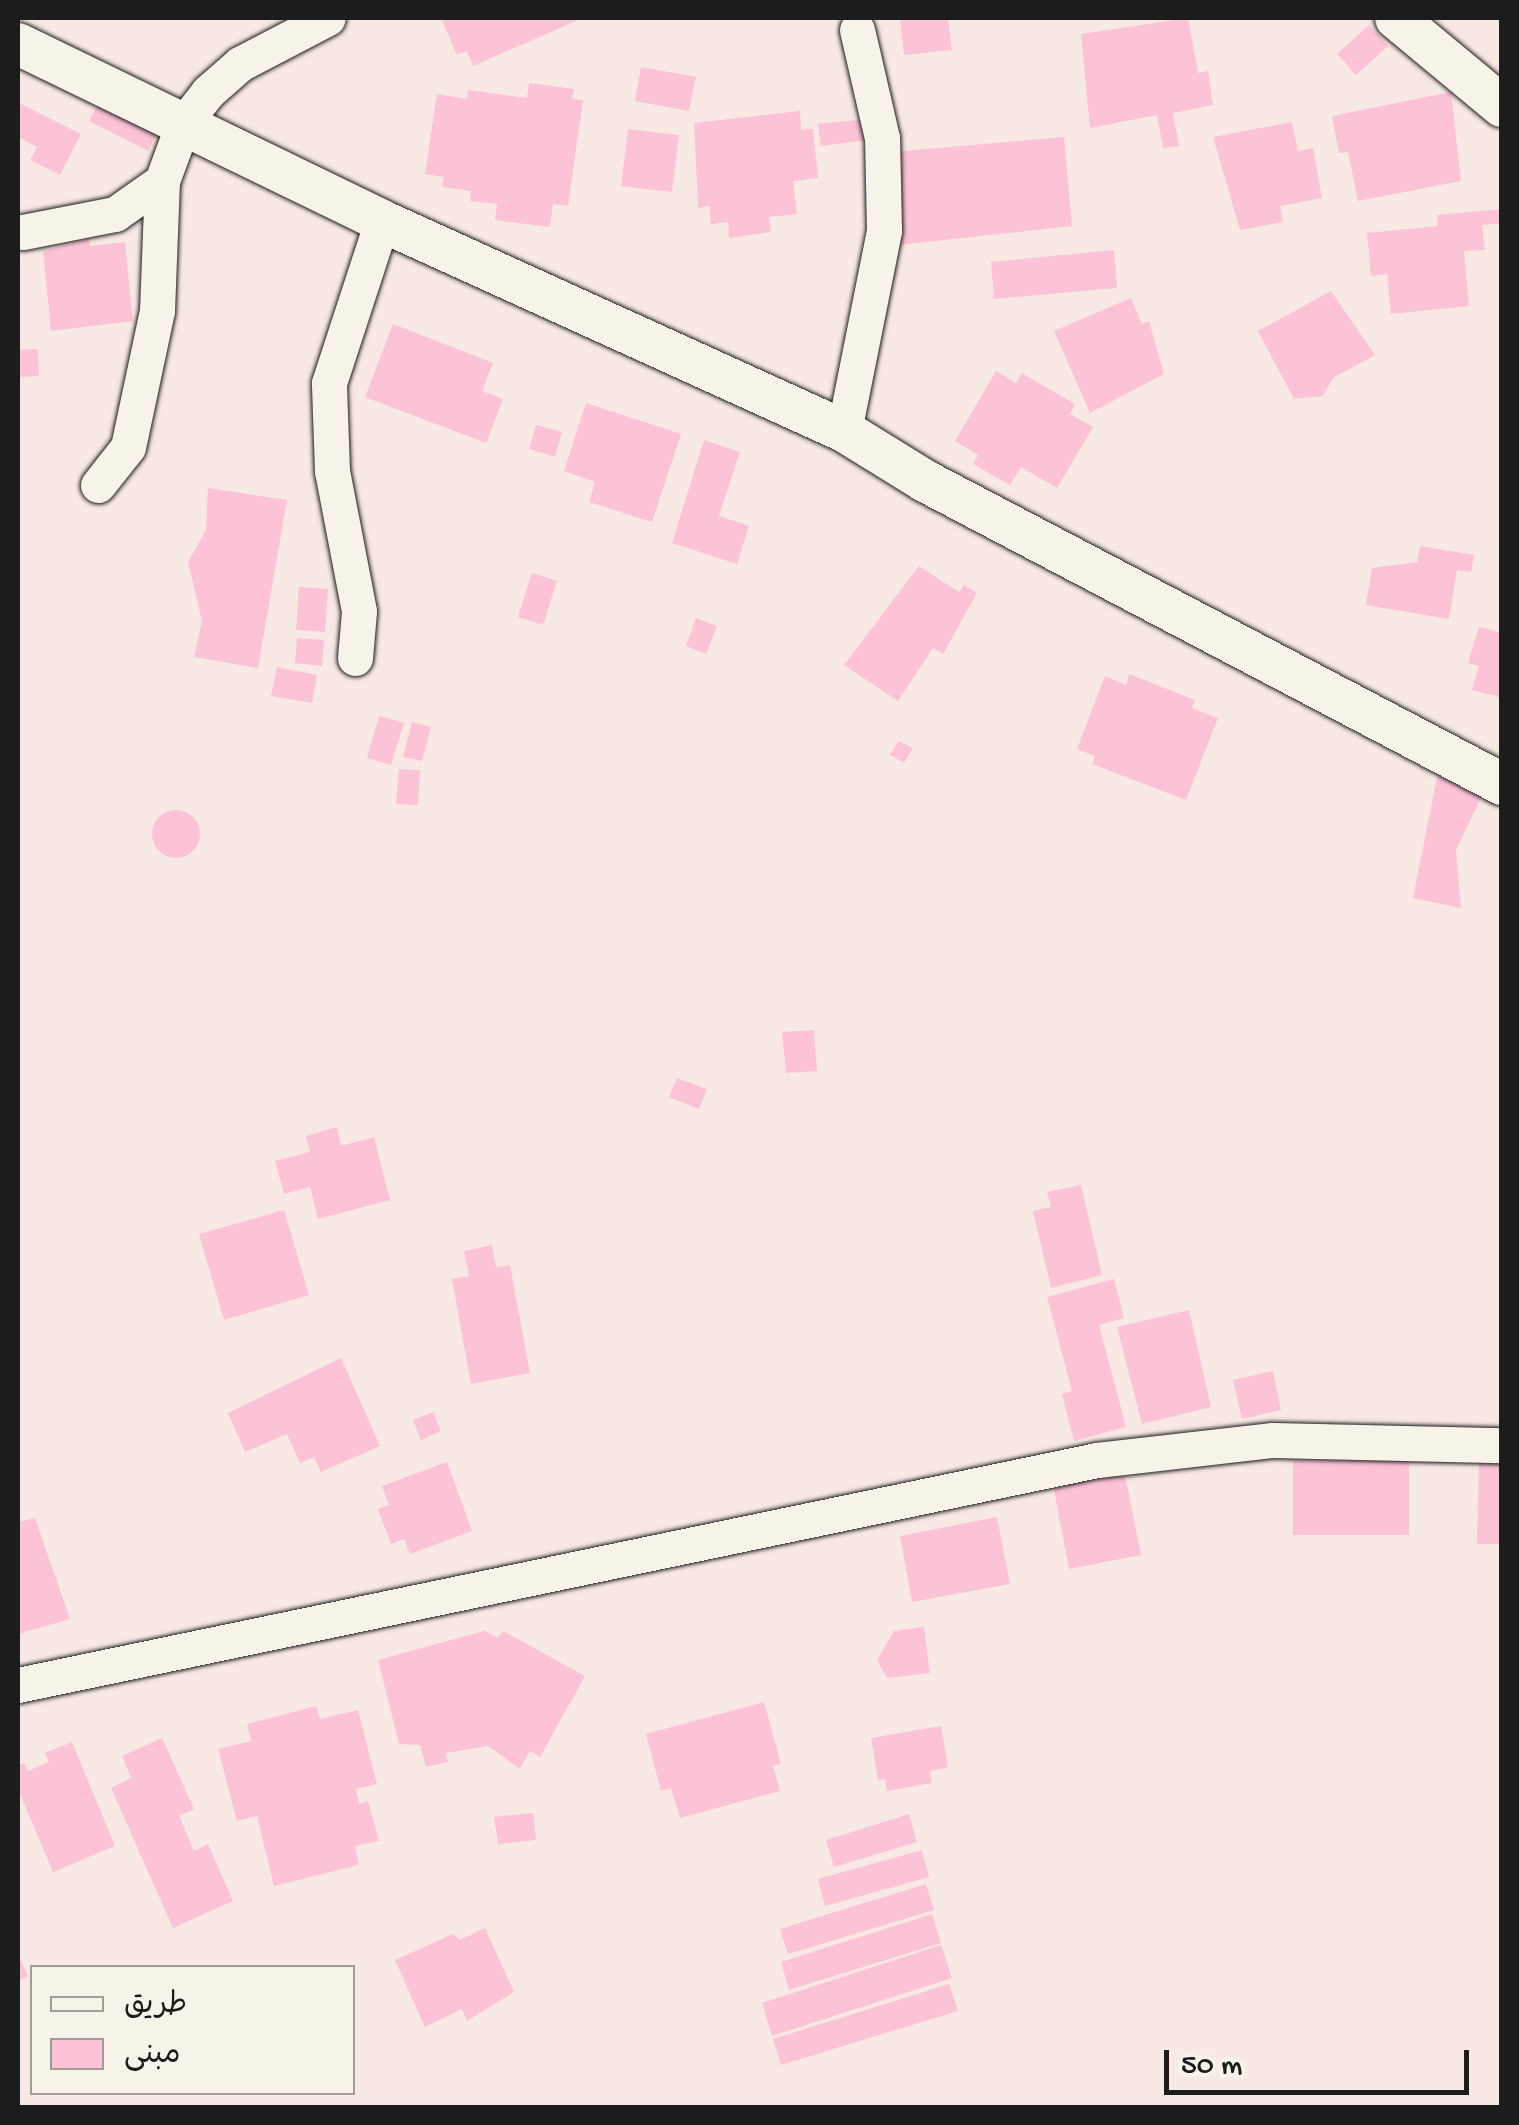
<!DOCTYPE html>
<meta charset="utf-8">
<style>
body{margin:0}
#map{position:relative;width:1519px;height:2125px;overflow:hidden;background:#f8e9e4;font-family:"Gochi Hand","Playpen Sans Arabic",sans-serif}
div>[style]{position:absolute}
.building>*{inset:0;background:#fcc2d5}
.round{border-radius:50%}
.roads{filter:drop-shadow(0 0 2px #1c1c1c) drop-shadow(0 0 2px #1c1c1c)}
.minor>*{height:35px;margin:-17.5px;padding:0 17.5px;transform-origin:17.5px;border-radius:17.5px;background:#f7f3e8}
.tertiary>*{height:42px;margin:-21px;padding:0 21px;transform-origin:21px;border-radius:21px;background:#f7f3e8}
span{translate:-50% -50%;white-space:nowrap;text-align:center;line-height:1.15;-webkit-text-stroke:8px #f7f3e8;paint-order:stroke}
.frame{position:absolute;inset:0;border:20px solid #1c1c1c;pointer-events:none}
.legend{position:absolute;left:30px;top:1965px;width:325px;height:130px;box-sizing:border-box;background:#f7f3e8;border:2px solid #9f9d96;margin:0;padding:12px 18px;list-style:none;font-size:30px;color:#1c1c1c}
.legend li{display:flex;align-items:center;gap:20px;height:50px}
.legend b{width:50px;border:2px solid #9f9d96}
.scale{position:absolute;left:1164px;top:2050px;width:305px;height:45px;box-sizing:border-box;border:5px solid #1c1c1c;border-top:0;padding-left:12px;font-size:30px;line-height:35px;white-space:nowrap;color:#1c1c1c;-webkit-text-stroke:8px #f7f3e8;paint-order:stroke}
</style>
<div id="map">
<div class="building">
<div style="clip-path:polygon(441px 18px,575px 18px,576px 21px,473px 66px,467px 51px,457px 55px)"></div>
<div style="clip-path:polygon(900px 18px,948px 18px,952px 50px,904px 55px)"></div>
<div style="clip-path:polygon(1188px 18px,1198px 73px,1208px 71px,1213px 105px,1173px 113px,1179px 146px,1163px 148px,1157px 115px,1090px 128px,1081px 34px)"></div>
<div style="clip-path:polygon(1369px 25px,1388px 46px,1356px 75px,1337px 54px)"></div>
<div style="clip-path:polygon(641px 67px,696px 77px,689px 111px,635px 101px)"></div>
<div style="clip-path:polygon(529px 83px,574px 89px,572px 99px,583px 100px,568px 206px,553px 204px,550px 227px,495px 220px,497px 204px,470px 201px,471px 191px,442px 187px,444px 177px,425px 174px,437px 94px,467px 99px,468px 90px,527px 98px)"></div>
<div style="clip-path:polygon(1451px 92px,1461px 181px,1358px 201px,1348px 152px,1339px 153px,1332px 116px)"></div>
<div style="clip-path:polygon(103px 95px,161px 124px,148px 151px,89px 121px)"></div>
<div style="clip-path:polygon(19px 103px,81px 134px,60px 175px,30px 160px,37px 147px,18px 137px)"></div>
<div style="clip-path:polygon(800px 111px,801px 130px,813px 129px,818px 178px,793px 181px,797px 214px,769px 217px,771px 232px,729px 238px,728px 222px,711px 224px,709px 206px,698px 208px,694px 123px)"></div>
<div style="clip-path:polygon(867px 119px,869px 140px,821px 146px,818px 124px)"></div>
<div style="clip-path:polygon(1292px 122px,1298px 151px,1313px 148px,1322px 198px,1280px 206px,1283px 222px,1240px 230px,1213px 137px)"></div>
<div style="clip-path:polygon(628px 129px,679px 135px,672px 192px,621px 186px)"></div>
<div style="clip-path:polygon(1064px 137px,1072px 226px,899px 245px,891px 152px)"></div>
<div style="clip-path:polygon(1502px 209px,1502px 223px,1482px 225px,1485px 250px,1464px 251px,1469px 306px,1391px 314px,1387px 274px,1371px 276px,1367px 233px,1438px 226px,1437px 215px)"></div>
<div style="clip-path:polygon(89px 239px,90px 246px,125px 242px,133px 321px,51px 331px,43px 251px)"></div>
<div style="clip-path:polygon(1114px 250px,1117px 288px,994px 299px,991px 262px)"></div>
<div style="clip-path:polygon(1331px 291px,1375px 355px,1333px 378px,1323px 396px,1294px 399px,1258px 331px)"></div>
<div style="clip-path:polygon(1131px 298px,1142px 324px,1149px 321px,1164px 374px,1090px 413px,1054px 331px)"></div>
<div style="clip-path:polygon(393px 324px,493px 363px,482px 391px,503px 399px,486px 443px,365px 397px)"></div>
<div style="clip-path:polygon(38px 349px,39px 376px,18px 377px,18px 350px)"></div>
<div style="clip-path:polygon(996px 371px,1016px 383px,1022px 373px,1075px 404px,1070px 414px,1093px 427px,1057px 488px,1021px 467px,1010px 485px,973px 464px,978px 455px,955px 441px)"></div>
<div style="clip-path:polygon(586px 403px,681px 434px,652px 522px,589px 502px,595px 482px,564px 471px)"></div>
<div style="clip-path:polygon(536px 425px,562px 432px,555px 457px,529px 449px)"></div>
<div style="clip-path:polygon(704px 440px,740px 452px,719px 516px,749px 526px,737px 564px,672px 543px)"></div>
<div style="clip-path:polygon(208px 488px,287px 500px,258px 668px,194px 657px,202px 621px,188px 562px,206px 530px)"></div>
<div style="clip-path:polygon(1420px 546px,1474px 555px,1471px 572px,1457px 570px,1449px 619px,1366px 605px,1372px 568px,1417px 562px)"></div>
<div style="clip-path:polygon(919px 566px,959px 592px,964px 585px,977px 593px,943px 654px,933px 648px,898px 701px,844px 665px)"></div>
<div style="clip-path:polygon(532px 573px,557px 581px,543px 625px,518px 617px)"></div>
<div style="clip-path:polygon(299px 587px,328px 589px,325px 632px,296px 630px)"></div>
<div style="clip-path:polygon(696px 618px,717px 626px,706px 654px,686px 646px)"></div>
<div style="clip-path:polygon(1479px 627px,1502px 633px,1499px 697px,1472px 690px,1479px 666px,1468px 663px)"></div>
<div style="clip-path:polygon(297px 638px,324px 640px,322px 666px,295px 663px)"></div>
<div style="clip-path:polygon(277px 667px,317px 675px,312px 703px,271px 696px)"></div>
<div style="clip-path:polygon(1129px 674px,1195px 700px,1192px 708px,1218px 718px,1186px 800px,1092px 764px,1095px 756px,1077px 749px,1105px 676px,1126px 685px)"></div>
<div style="clip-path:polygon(379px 716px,404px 723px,391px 765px,367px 758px)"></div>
<div style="clip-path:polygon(412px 722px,431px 727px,422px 761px,403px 757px)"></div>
<div style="clip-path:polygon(899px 741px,913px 748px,904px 763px,890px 755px)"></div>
<div style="clip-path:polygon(1439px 768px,1485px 790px,1456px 850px,1461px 908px,1413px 898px)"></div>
<div style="clip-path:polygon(399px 769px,420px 770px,418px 805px,396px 804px)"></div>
<div class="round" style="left:152px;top:810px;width:48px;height:48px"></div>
<div style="clip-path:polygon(814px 1030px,817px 1071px,786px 1073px,782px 1032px)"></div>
<div style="clip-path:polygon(677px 1078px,707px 1089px,699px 1109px,669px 1097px)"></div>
<div style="clip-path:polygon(337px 1127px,341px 1146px,374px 1137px,390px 1200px,318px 1219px,310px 1187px,284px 1194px,275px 1161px,310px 1152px,306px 1136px)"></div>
<div style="clip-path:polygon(1081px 1185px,1102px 1275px,1051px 1288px,1033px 1211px,1051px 1207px,1047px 1192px)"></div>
<div style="clip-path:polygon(284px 1210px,309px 1295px,224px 1320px,199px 1234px)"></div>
<div style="clip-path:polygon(492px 1245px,496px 1267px,510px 1265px,530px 1373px,471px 1384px,452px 1279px,469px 1276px,464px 1251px)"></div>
<div style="clip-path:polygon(1114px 1279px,1124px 1318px,1099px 1325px,1126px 1427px,1074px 1441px,1062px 1394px,1072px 1391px,1047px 1297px)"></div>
<div style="clip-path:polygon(1189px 1310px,1211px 1407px,1142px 1424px,1117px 1327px)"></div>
<div style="clip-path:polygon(341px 1358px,380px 1446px,321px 1472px,314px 1457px,300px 1463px,287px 1434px,245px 1452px,228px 1413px)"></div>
<div style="clip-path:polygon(1273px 1371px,1281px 1410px,1242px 1419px,1233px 1380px)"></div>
<div style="clip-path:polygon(433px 1412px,441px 1431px,421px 1440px,413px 1420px)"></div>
<div style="clip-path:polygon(1409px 1460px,1409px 1535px,1293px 1535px,1293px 1461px)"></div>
<div style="clip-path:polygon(447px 1462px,472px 1531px,410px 1554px,404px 1539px,391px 1544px,378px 1509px,389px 1505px,382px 1486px)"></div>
<div style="clip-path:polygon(1479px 1462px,1502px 1462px,1502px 1544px,1477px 1544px)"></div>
<div style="clip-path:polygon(1124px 1470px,1141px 1555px,1069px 1569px,1053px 1484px)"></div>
<div style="clip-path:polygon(997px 1517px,1010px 1584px,912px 1602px,900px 1536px)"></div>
<div style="clip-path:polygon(35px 1518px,70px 1619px,18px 1634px,18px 1522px)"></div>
<div style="clip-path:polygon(924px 1627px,930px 1673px,887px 1678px,877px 1660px,894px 1631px)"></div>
<div style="clip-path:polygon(484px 1631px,498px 1638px,503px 1631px,585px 1676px,540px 1757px,530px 1751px,520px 1769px,488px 1746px,446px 1753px,448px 1762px,426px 1767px,420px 1745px,399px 1744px,378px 1660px)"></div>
<div style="clip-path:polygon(764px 1702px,781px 1764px,773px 1766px,780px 1791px,680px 1818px,671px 1788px,661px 1791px,646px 1734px)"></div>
<div style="clip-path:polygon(316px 1706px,320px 1719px,358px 1710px,377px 1784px,356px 1789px,359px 1804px,368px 1801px,379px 1841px,355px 1846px,359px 1865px,274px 1886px,257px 1816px,237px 1821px,218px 1749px,251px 1741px,247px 1724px)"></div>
<div style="clip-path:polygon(941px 1726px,948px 1767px,930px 1771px,932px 1783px,887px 1791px,885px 1779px,878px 1780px,871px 1738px)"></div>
<div style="clip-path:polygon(162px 1738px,194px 1809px,179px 1816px,194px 1851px,208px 1844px,233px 1901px,173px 1928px,111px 1788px,131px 1778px,122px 1756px)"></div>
<div style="clip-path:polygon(72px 1742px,115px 1846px,53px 1872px,18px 1789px,18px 1766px,24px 1763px,28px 1771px,49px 1762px,45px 1753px)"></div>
<div style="clip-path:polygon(533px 1813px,536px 1840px,498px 1844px,494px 1817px)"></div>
<div style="clip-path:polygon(909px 1814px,917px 1842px,834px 1867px,826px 1840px)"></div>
<div style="clip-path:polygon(922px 1850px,929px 1877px,825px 1906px,818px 1879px)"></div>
<div style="clip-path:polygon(926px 1884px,934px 1910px,788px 1954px,780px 1929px)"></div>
<div style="clip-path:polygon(932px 1914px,941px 1943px,789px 1990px,781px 1962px)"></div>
<div style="clip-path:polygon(485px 1928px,514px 1992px,467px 2021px,462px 2009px,425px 2027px,395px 1960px,453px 1934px,460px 1940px)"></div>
<div style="clip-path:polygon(941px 1945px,952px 1978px,772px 2036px,762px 2003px)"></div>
<div style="clip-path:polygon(18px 1955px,28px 1976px,18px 1981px)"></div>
<div style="clip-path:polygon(949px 1984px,958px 2011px,781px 2065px,773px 2039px)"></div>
</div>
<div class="roads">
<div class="minor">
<div style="left:23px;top:232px;width:94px;rotate:-11.1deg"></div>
<div style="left:115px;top:214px;width:57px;rotate:-35.1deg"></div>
<div style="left:162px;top:181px;width:61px;rotate:-69.8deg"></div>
<div style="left:183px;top:124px;width:41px;rotate:-52deg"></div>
<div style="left:208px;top:92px;width:43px;rotate:-41.2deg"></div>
<div style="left:240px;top:64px;width:99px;rotate:-27.6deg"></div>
<div style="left:844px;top:431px;width:205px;rotate:-78.7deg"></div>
<div style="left:884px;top:230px;width:92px;rotate:-91.2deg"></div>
<div style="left:882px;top:138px;width:111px;rotate:-103deg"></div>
<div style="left:98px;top:485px;width:48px;rotate:-51.7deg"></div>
<div style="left:128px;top:447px;width:139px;rotate:-78deg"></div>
<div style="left:157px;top:311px;width:130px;rotate:-87.8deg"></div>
<div style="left:355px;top:658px;width:47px;rotate:-85.1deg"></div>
<div style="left:359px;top:611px;width:143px;rotate:-100.9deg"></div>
<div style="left:332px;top:471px;width:88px;rotate:-92deg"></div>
<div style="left:329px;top:383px;width:170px;rotate:-71.9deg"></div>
<div style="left:18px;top:1685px;width:1102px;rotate:-11.78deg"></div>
<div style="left:1097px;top:1460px;width:177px;rotate:-6.5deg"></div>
<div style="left:1273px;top:1440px;width:229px;rotate:1.3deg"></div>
</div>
<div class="tertiary">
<div style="left:1396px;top:18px;width:138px;rotate:39.7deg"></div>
<div style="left:18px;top:44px;width:405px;rotate:25.9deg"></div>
<div style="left:382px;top:221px;width:507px;rotate:24.44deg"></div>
<div style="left:844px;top:431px;width:95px;rotate:31.7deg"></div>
<div style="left:925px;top:481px;width:652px;rotate:27.71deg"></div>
</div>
</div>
<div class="frame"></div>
<ul class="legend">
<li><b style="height:12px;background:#f7f3e8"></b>طريق</li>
<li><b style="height:28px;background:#fcc2d5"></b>مبنى</li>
</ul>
<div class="scale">50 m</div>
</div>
